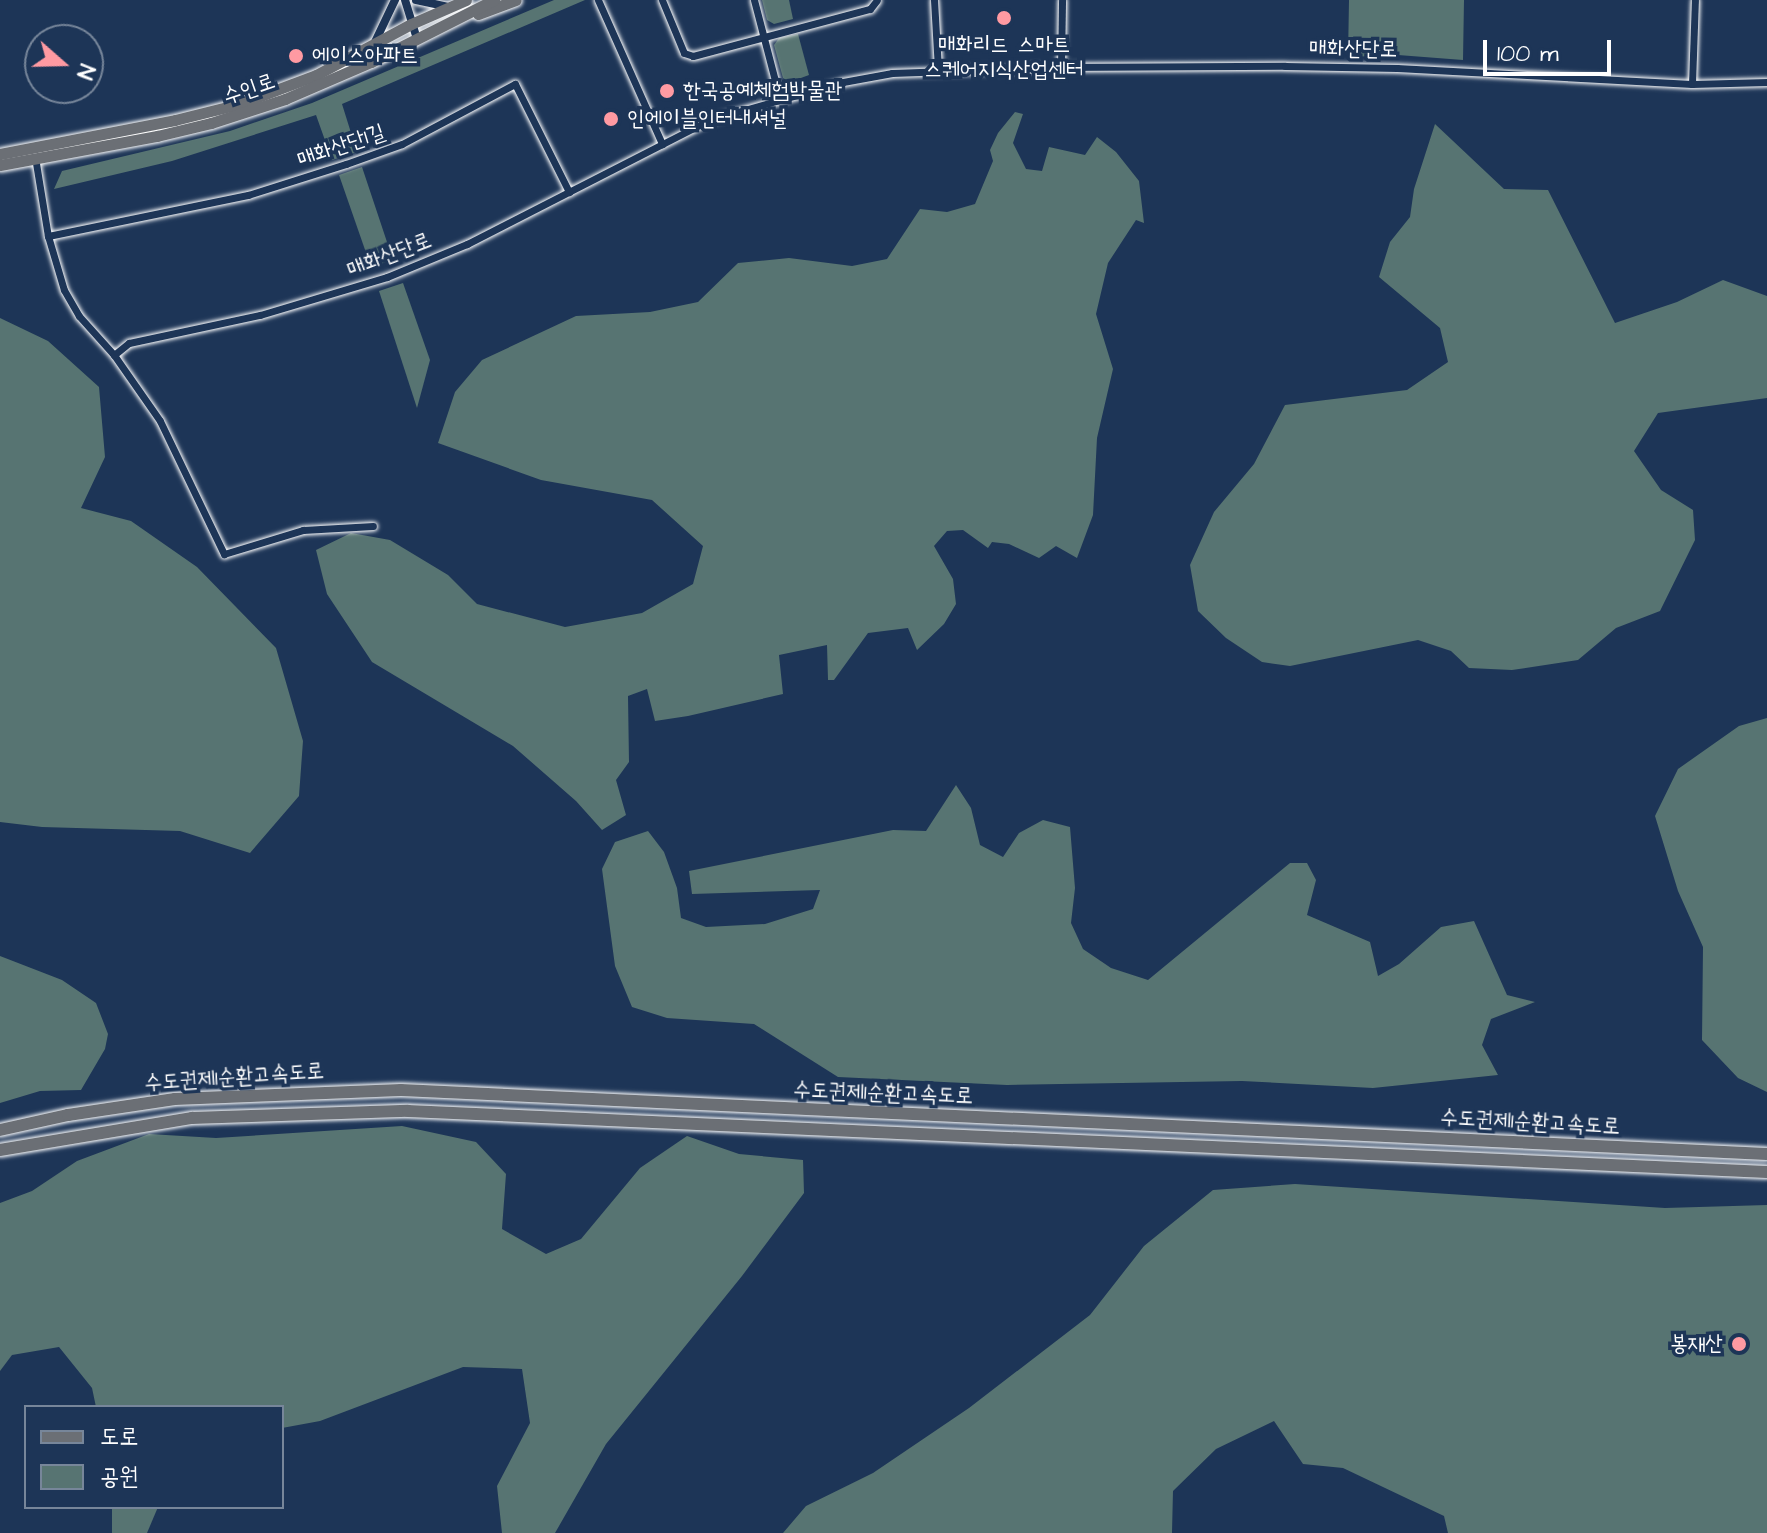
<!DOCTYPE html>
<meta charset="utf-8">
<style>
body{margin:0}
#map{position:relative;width:1767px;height:1533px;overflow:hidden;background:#1d3557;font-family:"Architects Daughter","Poor Story",sans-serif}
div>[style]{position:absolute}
.green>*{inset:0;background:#577472}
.roads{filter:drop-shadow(0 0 2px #fff) drop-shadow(0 0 2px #fff)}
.minor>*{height:7px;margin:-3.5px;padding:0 3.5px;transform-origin:3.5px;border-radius:3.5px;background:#1d3557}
.tertiary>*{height:8px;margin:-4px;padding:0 4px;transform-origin:4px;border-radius:4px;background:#1d3557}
.primary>*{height:11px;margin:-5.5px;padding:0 5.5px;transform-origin:5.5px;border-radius:5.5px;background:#6b6f75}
.motorway>*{height:12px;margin:-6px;padding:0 6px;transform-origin:6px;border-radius:6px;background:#6b6f75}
.dots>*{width:22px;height:22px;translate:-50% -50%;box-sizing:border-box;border:4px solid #1d3557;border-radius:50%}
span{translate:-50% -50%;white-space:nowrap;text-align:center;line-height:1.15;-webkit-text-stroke:7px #1d3557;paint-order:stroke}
.poi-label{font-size:22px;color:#fff}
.left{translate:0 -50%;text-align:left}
.right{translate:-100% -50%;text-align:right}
.street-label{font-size:22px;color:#fff}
.legend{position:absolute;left:24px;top:1405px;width:260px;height:104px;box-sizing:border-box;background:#1d3557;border:2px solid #77869a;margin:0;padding:10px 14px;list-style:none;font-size:24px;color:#fff}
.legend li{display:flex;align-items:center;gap:16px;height:40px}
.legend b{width:40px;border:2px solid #77869a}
.north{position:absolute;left:24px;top:24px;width:80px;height:80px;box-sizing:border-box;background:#1d3557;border:2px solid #77869a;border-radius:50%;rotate:110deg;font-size:22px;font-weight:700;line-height:32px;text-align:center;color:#fff}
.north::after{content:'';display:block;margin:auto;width:28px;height:36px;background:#ff9aa2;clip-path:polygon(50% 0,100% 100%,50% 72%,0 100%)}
.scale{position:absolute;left:1483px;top:40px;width:128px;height:36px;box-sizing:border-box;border:4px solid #fff;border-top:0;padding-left:10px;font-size:24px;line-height:28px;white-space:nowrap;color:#fff;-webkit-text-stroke:6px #1d3557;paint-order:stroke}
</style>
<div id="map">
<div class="green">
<div style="clip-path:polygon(554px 0,585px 0,342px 104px,357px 152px,332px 160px,316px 115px,172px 161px,54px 189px,62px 171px,230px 131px,312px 103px)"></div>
<div style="clip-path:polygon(762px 0,789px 0,793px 19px,774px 24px,767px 20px)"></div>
<div style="clip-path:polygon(1349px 0,1464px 0,1463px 60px,1398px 55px,1348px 57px)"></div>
<div style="clip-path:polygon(798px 34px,809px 75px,790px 82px,783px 78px,774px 45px,779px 38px)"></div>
<div style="clip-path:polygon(1015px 112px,1023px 114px,1013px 143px,1026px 169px,1042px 171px,1049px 147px,1085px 155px,1097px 137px,1116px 152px,1139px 181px,1144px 223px,1136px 220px,1108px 263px,1096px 314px,1113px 369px,1097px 438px,1093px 515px,1077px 558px,1056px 546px,1039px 558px,1009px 544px,992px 542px,988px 548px,963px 530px,947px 531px,934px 546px,953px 579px,956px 604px,944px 624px,917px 650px,908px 628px,868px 633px,834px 680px,828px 680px,827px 645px,779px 655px,783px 694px,688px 716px,655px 721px,647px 689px,628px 696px,629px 762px,616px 780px,626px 815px,602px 830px,576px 801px,513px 746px,372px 662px,327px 594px,316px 550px,351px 533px,390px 540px,448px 575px,477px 604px,565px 627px,642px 613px,693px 584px,703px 546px,652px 500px,541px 480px,438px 443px,455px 392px,482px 360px,576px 316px,650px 312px,698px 302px,738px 263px,789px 258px,852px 266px,887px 259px,920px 209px,947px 212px,975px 204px,993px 161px,990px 150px,998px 133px)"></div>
<div style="clip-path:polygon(1435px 124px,1504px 189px,1548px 190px,1615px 323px,1677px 302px,1723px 280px,1767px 296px,1767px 398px,1658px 413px,1634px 451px,1661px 490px,1693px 510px,1695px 540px,1660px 611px,1616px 628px,1578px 660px,1512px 670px,1469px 668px,1451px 651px,1418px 640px,1290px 666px,1262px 662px,1226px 638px,1198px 611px,1190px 565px,1214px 512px,1254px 464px,1285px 405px,1407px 390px,1448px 362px,1440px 328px,1379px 277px,1390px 242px,1410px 217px,1414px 189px)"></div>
<div style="clip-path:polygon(362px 167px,393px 260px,371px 267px,339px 175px)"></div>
<div style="clip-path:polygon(403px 283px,430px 360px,417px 408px,379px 291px)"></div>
<div style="clip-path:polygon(0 318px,48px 341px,99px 387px,105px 457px,81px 508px,131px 521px,197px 567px,276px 648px,303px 741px,299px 796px,250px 853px,180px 831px,42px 827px,0 822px)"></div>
<div style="clip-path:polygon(1767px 718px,1767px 1092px,1738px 1078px,1702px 1040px,1703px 947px,1678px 891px,1655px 816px,1678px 769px,1739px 726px)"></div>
<div style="clip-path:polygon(956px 785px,971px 808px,980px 845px,1003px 857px,1019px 833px,1043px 820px,1070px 827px,1075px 888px,1071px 923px,1083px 949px,1111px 968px,1148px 980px,1290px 863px,1307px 863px,1316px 880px,1307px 915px,1370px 942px,1378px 976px,1399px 964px,1441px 927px,1474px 921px,1507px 995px,1535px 1002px,1491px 1019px,1482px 1045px,1498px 1075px,1373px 1088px,1242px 1081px,1007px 1085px,838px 1077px,754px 1024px,667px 1018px,632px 1007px,615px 966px,602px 869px,615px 842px,648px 831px,664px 852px,677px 888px,681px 918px,706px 927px,765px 924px,813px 909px,820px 890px,692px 894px,689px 871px,893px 830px,926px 831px)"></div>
<div style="clip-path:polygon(0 956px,62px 980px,96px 1003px,108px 1034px,105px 1049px,81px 1090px,40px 1091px,0 1103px)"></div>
<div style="clip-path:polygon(402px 1126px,476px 1142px,506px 1174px,502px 1229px,546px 1254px,581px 1239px,640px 1168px,687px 1136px,739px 1154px,803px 1160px,804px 1193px,742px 1276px,606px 1444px,555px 1533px,502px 1533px,497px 1486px,530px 1423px,522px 1369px,463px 1367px,320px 1421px,282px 1428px,282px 1407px,96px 1407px,92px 1388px,59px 1347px,12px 1355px,0 1371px,0 1203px,32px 1191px,77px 1161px,149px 1134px,216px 1138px)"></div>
<div style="clip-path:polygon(1295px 1184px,1665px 1208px,1767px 1205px,1767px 1533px,1448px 1533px,1444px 1516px,1343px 1468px,1303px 1464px,1274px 1421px,1216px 1449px,1173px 1491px,1172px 1533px,783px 1533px,806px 1506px,873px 1473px,969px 1408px,1090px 1315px,1144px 1246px,1213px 1190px)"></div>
<div style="clip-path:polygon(112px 1507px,158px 1507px,147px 1533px,112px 1533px)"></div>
</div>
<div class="roads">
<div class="minor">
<div style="left:598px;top:0;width:158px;rotate:66deg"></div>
<div style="left:662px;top:0;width:57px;rotate:67.5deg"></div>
<div style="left:684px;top:53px;width:9px;rotate:18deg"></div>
<div style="left:693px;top:56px;width:183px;rotate:-14.9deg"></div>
<div style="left:870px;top:9px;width:11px;rotate:-52deg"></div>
<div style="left:754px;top:0;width:103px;rotate:75.4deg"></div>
<div style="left:934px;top:0;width:70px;rotate:86.7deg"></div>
<div style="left:1061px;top:67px;width:67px;rotate:-89.1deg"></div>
<div style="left:1692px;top:84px;width:84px;rotate:-88deg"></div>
<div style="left:35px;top:157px;width:80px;rotate:80.7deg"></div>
<div style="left:48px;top:236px;width:56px;rotate:73.5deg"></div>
<div style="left:64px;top:290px;width:30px;rotate:60deg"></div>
<div style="left:79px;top:316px;width:52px;rotate:48.1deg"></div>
<div style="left:114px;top:355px;width:80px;rotate:55.1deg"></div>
<div style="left:160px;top:421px;width:148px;rotate:64.3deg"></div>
<div style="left:224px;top:554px;width:83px;rotate:-16.9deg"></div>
<div style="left:303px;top:530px;width:70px;rotate:-3.3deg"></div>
<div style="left:48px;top:236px;width:204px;rotate:-11.6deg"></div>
<div style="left:248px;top:195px;width:103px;rotate:-17.6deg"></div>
<div style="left:346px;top:164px;width:59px;rotate:-19.7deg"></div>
<div style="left:402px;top:144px;width:128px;rotate:-28deg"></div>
<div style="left:515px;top:84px;width:121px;rotate:63.4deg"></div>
<div style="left:114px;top:355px;width:19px;rotate:-39deg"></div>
<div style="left:129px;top:343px;width:134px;rotate:-12.1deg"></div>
<div style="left:260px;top:315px;width:133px;rotate:-16.7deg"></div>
<div style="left:387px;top:277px;width:87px;rotate:-22.4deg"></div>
<div style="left:467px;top:244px;width:272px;rotate:-27.1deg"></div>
<div style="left:709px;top:120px;width:139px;rotate:-15.8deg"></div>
<div style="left:843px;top:82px;width:50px;rotate:-10.4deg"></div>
<div style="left:892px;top:73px;width:169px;rotate:-2deg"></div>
<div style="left:1061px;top:67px;width:224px;rotate:-0.3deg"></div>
<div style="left:1285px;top:66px;width:112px;rotate:1deg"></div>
<div style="left:1397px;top:68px;width:295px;rotate:3.1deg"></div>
<div style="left:1692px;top:84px;width:75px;rotate:-1.5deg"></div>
</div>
<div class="tertiary">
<div style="left:405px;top:0;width:41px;rotate:72.9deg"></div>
<div style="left:416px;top:0;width:34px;rotate:12deg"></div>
<div style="left:375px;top:42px;width:47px;rotate:-64.5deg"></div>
</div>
<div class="primary">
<div style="left:478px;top:14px;width:40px;rotate:-20.2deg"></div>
<div style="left:0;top:154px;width:178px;rotate:-11deg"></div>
<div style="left:175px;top:120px;width:66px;rotate:-14deg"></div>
<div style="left:239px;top:104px;width:82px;rotate:-20.6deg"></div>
<div style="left:316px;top:75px;width:108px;rotate:-28.2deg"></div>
<div style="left:411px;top:24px;width:60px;rotate:-23.6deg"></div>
<div style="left:0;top:165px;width:160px;rotate:-10.5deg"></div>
<div style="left:157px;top:136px;width:56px;rotate:-13.5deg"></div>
<div style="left:211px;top:123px;width:78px;rotate:-18deg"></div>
<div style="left:285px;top:99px;width:94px;rotate:-23.3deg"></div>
<div style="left:371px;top:62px;width:138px;rotate:-26.8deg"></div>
</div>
<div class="motorway">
<div style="left:0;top:1130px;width:70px;rotate:-12.4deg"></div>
<div style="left:68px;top:1115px;width:108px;rotate:-8.5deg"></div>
<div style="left:175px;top:1099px;width:226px;rotate:-2.3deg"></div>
<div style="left:401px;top:1090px;width:1367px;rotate:2.68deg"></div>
<div style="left:0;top:1150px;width:195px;rotate:-9.5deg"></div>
<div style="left:192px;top:1118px;width:216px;rotate:-1.9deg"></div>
<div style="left:408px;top:1111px;width:1360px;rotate:2.57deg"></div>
</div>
</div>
<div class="dots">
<div style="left:1004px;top:18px;background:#ff9aa2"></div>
<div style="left:296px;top:56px;background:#ff9aa2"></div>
<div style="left:667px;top:91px;background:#ff9aa2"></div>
<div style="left:611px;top:119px;background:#ff9aa2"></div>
<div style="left:1739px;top:1344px;background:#ff9aa2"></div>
</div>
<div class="poi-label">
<span style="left:1004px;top:57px">매화리드 스마트<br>스퀘어지식산업센터</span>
<span class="left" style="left:312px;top:56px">에이스아파트</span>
<span class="left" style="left:683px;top:91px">한국공예체험박물관</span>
<span class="left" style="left:627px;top:119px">인에이블인터내셔널</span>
<span class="right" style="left:1723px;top:1344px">봉재산</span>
</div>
<div class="street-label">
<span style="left:1353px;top:49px;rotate:1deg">매화산단로</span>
<span style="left:249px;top:89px;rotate:-19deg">수인로</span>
<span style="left:341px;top:146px;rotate:-19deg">매화산단1길</span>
<span style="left:389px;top:255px;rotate:-21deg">매화산단로</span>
<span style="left:234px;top:1077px;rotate:-4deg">수도권제1순환고속도로</span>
<span style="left:883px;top:1093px;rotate:2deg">수도권제1순환고속도로</span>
<span style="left:1530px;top:1122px;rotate:3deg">수도권제1순환고속도로</span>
</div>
<ul class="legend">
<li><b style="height:10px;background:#6b6f75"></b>도로</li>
<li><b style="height:22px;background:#577472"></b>공원</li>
</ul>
<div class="north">N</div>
<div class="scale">100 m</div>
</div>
